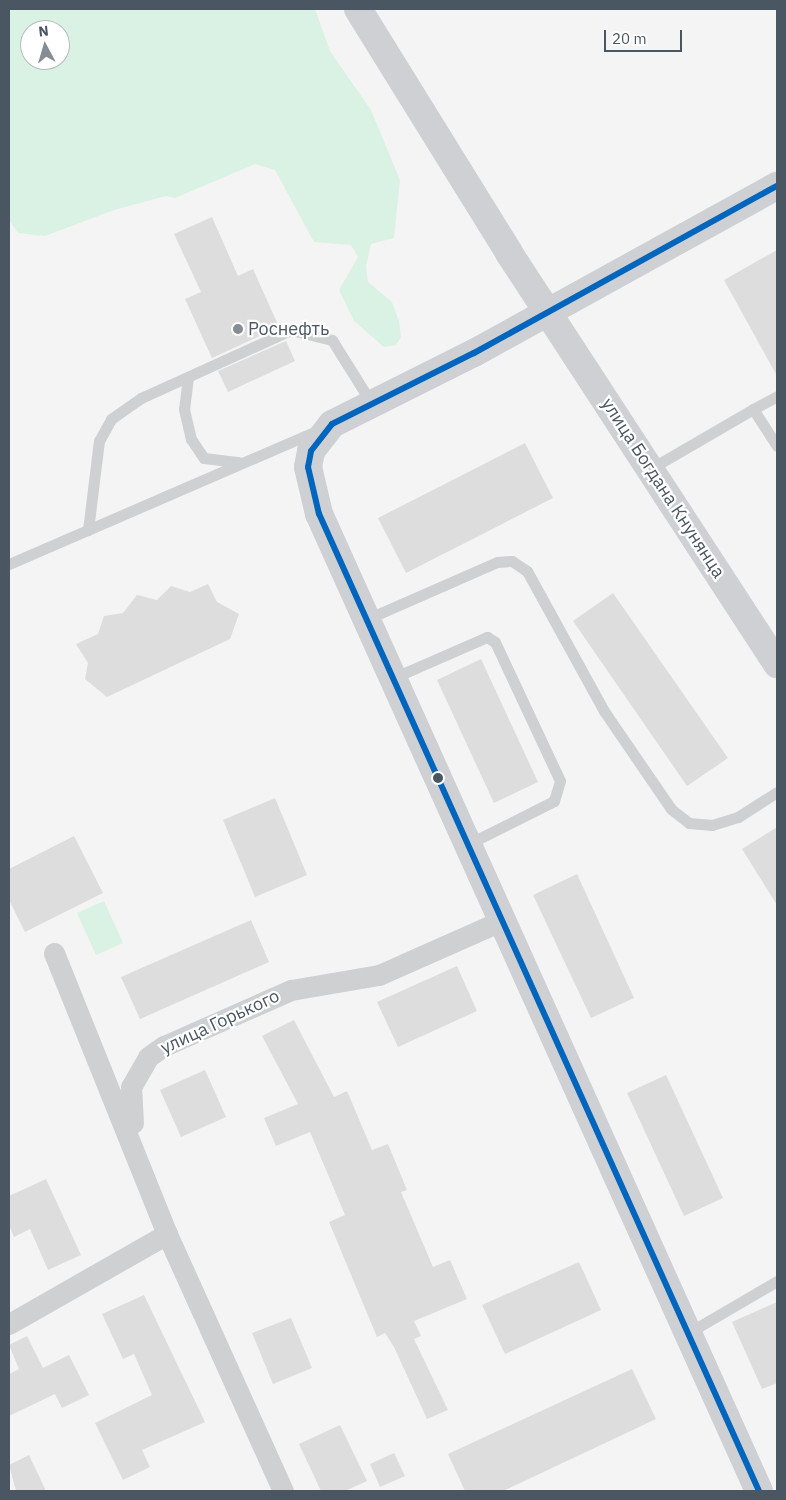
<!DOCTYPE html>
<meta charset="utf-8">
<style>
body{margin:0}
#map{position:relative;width:786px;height:1500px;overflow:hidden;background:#f4f4f4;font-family:"IBM Plex Sans",sans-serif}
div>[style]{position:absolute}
.green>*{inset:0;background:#d9f2e3}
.building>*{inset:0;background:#ddddde}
.lane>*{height:11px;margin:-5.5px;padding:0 5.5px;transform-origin:5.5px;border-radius:5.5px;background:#ced0d2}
.street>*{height:21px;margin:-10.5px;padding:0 10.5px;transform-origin:10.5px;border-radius:10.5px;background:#ced0d2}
.secondary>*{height:28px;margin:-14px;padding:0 14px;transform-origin:14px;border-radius:14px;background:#ced0d4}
.bus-1>*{height:6px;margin:-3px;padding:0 3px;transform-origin:3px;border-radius:3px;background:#0065bd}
.dots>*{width:14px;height:14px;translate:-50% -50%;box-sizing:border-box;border:2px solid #fff;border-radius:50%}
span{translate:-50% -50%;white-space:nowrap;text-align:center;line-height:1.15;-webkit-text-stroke:4.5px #fff;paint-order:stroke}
.poi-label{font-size:18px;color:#4a5661}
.left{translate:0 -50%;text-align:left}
.street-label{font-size:18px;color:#4a5661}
.frame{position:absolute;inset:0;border:10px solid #4a5661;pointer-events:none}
.north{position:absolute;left:20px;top:20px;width:50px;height:50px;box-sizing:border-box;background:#fff;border:1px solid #b7bbc0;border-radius:50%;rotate:354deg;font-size:14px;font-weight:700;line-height:20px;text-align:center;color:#4a5661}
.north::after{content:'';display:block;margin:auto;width:18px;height:22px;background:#868d94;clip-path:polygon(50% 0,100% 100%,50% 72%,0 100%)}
.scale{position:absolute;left:604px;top:30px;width:78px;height:22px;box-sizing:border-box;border:2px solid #4a5661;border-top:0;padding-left:6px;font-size:15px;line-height:18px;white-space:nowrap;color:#4a5661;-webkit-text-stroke:4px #fff;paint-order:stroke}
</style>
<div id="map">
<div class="green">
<div style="clip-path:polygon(evenodd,9px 9px,315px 9px,330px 51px,371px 110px,400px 180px,394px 238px,371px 244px,366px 266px,368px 282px,392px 302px,399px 321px,401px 337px,396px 345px,384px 347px,354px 321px,339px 290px,358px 257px,351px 245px,314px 242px,275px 170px,255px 164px,175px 198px,166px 196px,114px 210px,45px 236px,18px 233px,9px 220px,9px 9px,30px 30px,60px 30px,60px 60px,30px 60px,30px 30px)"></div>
<div style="clip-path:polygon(104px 901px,123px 943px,96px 955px,77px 913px)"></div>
</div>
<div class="building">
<div style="clip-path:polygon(212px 217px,238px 276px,253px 269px,279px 327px,212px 358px,185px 299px,201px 292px,174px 234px)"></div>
<div style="clip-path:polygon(777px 250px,777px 376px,724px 280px)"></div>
<div style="clip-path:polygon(286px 341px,295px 361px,228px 392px,218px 371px)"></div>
<div style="clip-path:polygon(525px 443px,553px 498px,406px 573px,378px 518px)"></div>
<div style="clip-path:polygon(208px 584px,217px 602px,239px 614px,230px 639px,107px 697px,85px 679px,88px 663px,76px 644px,98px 634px,104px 616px,123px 613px,137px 595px,157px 600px,171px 586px,190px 592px)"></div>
<div style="clip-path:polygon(613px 593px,728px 758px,687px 786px,573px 621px)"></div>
<div style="clip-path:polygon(481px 659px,538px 782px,494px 803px,437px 680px)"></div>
<div style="clip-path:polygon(275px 798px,307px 875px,255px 897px,223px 820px)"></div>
<div style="clip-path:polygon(777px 827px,777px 905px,742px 849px)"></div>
<div style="clip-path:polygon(74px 836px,103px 893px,25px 932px,9px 900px,9px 869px)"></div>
<div style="clip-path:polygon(577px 874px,634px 998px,591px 1018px,533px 895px)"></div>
<div style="clip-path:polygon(251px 920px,269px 962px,140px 1019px,121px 977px)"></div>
<div style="clip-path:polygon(457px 966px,477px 1011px,398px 1047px,377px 1002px)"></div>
<div style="clip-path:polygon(294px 1020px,334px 1097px,347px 1091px,372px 1150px,388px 1144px,407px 1190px,401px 1192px,433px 1267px,450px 1260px,467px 1299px,414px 1321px,421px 1336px,414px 1339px,448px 1410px,427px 1419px,394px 1347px,385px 1333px,377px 1337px,329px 1222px,345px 1215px,310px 1132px,276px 1146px,264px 1118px,298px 1104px,262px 1036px)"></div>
<div style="clip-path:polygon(205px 1070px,226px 1117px,181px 1137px,160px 1090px)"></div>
<div style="clip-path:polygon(666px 1075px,723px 1198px,684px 1216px,627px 1093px)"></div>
<div style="clip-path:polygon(46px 1179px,81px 1255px,48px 1270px,30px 1229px,14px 1237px,9px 1225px,9px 1196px)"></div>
<div style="clip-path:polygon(579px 1262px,601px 1310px,505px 1354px,482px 1305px)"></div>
<div style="clip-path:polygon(144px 1295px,205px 1422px,142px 1450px,150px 1467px,123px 1480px,95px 1423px,152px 1395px,134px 1354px,123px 1359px,102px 1314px)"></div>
<div style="clip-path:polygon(777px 1302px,777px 1383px,762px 1389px,732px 1322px)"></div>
<div style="clip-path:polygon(291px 1318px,312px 1368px,273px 1384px,252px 1333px)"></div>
<div style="clip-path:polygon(27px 1336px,43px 1368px,69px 1355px,89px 1395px,62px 1408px,55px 1394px,9px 1416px,9px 1374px,19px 1369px,9px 1345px)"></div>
<div style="clip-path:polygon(632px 1369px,656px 1419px,503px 1491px,465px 1491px,448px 1454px)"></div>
<div style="clip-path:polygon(340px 1425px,367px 1481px,345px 1491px,321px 1491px,299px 1444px)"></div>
<div style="clip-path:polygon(394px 1453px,405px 1476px,380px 1487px,370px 1464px)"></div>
<div style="clip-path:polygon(29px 1455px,46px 1491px,16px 1491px,9px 1465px)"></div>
</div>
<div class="lane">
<div style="left:188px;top:377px;width:32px;rotate:97deg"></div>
<div style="left:184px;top:409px;width:31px;rotate:77deg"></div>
<div style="left:191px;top:439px;width:23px;rotate:56deg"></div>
<div style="left:204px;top:458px;width:35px;rotate:7deg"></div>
<div style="left:753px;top:409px;width:27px;rotate:-28deg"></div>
<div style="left:650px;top:469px;width:119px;rotate:-30.2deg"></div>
<div style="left:753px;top:409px;width:44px;rotate:57deg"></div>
<div style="left:88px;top:530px;width:90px;rotate:-83deg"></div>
<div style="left:99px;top:441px;width:25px;rotate:-61deg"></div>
<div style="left:111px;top:419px;width:37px;rotate:-35deg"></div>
<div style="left:141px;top:398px;width:165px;rotate:-24.4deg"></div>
<div style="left:291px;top:330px;width:42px;rotate:13.7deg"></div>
<div style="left:332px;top:340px;width:75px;rotate:58deg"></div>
<div style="left:9px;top:564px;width:340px;rotate:-23.4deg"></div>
<div style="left:367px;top:619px;width:142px;rotate:-23.7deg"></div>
<div style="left:497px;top:562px;width:15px;rotate:-4deg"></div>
<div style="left:512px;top:561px;width:18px;rotate:34deg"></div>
<div style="left:527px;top:571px;width:160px;rotate:61.2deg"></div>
<div style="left:604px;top:711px;width:119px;rotate:55.6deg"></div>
<div style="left:671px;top:809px;width:23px;rotate:38deg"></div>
<div style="left:689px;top:823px;width:23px;rotate:5deg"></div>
<div style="left:712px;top:825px;width:27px;rotate:-17deg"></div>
<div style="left:738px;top:817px;width:46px;rotate:-32.7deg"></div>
<div style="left:393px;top:678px;width:103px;rotate:-23.6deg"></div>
<div style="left:487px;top:637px;width:9px;rotate:32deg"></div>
<div style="left:495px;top:642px;width:153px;rotate:64.9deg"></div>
<div style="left:560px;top:781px;width:21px;rotate:107deg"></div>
<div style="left:554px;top:801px;width:96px;rotate:153.4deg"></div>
<div style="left:688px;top:1333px;width:103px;rotate:-30.3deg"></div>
</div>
<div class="street">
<div style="left:54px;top:953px;width:303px;rotate:68.1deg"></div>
<div style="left:167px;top:1234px;width:282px;rotate:65.7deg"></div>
<div style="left:133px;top:1123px;width:36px;rotate:-93deg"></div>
<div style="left:131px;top:1087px;width:34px;rotate:-60deg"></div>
<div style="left:148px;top:1057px;width:19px;rotate:-35deg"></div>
<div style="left:164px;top:1046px;width:139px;rotate:-23.8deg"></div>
<div style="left:291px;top:990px;width:89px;rotate:-9.7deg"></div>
<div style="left:379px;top:975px;width:136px;rotate:-23.9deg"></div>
<div style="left:9px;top:1324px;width:182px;rotate:-29.7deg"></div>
</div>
<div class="secondary">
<div style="left:358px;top:9px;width:287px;rotate:58.2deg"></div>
<div style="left:509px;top:253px;width:491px;rotate:56.9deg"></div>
<div style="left:759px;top:1491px;width:1072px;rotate:-114.24deg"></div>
<div style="left:319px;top:514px;width:48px;rotate:-103.2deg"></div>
<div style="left:308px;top:467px;width:16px;rotate:-79deg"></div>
<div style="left:311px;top:451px;width:34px;rotate:-52deg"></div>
<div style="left:332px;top:424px;width:159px;rotate:-26.6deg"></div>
<div style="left:474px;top:353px;width:346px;rotate:-28.9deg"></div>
</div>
<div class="bus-1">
<div style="left:759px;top:1491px;width:1072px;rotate:-114.24deg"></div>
<div style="left:319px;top:514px;width:48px;rotate:-103.2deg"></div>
<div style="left:308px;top:467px;width:16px;rotate:-79deg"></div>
<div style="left:311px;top:451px;width:34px;rotate:-52deg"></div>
<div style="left:332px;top:424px;width:159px;rotate:-26.6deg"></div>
<div style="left:474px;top:353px;width:346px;rotate:-28.9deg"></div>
</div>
<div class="dots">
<div style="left:238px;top:329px;background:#868d94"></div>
<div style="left:438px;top:778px;background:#4a5661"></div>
</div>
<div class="poi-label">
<span class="left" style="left:248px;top:329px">Роснефть</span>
</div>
<div class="street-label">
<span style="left:663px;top:488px;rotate:57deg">улица Богдана Кнунянца</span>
<span style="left:220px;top:1022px;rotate:-25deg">улица Горького</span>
</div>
<div class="frame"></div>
<div class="north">N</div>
<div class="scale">20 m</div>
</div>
